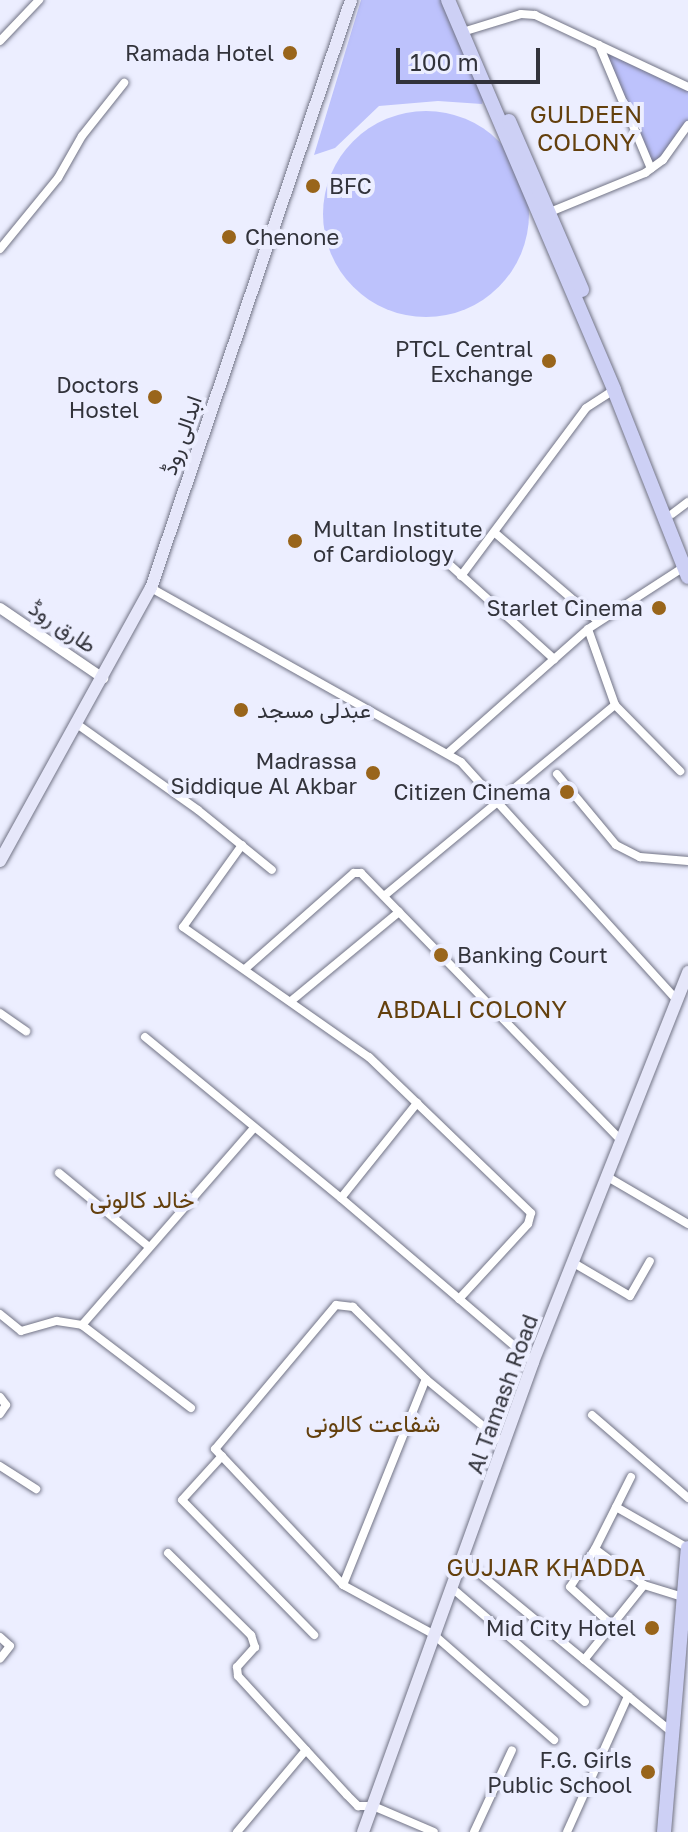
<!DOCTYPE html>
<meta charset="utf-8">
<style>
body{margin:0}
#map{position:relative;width:688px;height:1832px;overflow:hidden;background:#eceeff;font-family:"Golos Text",Vazirmatn,sans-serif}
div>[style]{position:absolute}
.green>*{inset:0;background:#bdc2fc}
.round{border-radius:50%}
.roads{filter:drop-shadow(0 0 2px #727486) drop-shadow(0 0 2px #727486)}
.minor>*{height:8px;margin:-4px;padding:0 4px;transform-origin:4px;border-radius:4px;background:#fff}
.tertiary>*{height:10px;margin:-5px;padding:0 5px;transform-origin:5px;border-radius:5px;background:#fff}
.secondary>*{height:12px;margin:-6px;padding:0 6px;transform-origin:6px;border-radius:6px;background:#e6e7fa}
.primary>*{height:14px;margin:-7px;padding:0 7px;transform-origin:7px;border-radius:7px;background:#cdd0f5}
.dots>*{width:22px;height:22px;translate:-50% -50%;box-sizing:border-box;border:4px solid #eceeff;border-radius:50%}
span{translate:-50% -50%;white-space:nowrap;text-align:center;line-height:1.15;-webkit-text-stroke:8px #eceeff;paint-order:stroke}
.poi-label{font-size:22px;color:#32333b}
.right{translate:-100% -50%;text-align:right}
.left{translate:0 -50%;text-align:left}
.street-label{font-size:22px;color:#32333b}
.neighbourhood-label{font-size:24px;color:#64400d}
.scale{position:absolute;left:396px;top:48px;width:144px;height:36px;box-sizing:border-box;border:4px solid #32333b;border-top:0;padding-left:10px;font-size:24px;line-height:28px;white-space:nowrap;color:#32333b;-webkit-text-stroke:6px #eceeff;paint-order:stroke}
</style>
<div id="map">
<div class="green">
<div style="clip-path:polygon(361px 0,444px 0,485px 95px,482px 104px,438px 101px,379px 106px,335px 148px,314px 155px)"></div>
<div style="clip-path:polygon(599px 45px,688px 87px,688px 125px,651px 169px)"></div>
<div class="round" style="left:323px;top:111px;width:206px;height:206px"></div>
</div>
<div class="roads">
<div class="minor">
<div style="left:469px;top:30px;width:54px;rotate:-17.1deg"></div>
<div style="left:521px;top:14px;width:14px;rotate:4deg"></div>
<div style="left:535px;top:15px;width:169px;rotate:25.2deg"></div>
<div style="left:0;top:41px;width:57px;rotate:-46.4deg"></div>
<div style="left:599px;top:45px;width:134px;rotate:67.2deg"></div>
<div style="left:550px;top:212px;width:103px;rotate:-22.3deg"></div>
<div style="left:645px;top:173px;width:22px;rotate:-36deg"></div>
<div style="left:663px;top:160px;width:43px;rotate:-54.5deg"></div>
<div style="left:0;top:249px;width:92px;rotate:-50.8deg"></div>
<div style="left:58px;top:178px;width:48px;rotate:-60.3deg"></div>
<div style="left:82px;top:136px;width:68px;rotate:-51.6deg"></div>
<div style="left:672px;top:514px;width:20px;rotate:-37deg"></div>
<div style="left:494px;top:532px;width:137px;rotate:40.6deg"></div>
<div style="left:440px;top:556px;width:154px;rotate:42.1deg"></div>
<div style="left:461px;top:576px;width:209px;rotate:-53.3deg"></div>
<div style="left:586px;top:408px;width:33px;rotate:-33deg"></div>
<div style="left:151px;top:588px;width:355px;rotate:29.3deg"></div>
<div style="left:461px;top:762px;width:321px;rotate:47.8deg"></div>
<div style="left:588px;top:629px;width:81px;rotate:70.4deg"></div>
<div style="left:615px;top:705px;width:93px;rotate:45.4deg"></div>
<div style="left:77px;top:724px;width:148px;rotate:35.4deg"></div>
<div style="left:198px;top:810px;width:95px;rotate:39deg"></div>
<div style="left:448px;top:753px;width:187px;rotate:-41.5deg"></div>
<div style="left:588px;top:629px;width:114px;rotate:-32.9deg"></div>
<div style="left:557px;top:774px;width:92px;rotate:50.3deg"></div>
<div style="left:616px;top:845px;width:27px;rotate:27deg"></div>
<div style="left:640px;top:857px;width:48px;rotate:4.8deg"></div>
<div style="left:242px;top:845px;width:101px;rotate:125.7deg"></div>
<div style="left:183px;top:927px;width:227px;rotate:35deg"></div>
<div style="left:369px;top:1057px;width:225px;rotate:43.9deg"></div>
<div style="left:531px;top:1213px;width:11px;rotate:105deg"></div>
<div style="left:528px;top:1224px;width:102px;rotate:132.6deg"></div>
<div style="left:384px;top:896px;width:300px;rotate:-39.6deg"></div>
<div style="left:245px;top:969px;width:145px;rotate:-41.4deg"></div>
<div style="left:354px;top:873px;width:7px"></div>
<div style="left:361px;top:873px;width:373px;rotate:45.8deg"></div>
<div style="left:291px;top:1001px;width:140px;rotate:-39.5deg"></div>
<div style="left:0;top:1013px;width:32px;rotate:35deg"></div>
<div style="left:145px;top:1037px;width:254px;rotate:39.4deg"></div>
<div style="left:341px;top:1198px;width:253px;rotate:40.5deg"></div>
<div style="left:59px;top:1173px;width:115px;rotate:39.4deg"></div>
<div style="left:606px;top:1176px;width:95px;rotate:30.3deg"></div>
<div style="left:341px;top:1198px;width:122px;rotate:-51.3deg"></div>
<div style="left:572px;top:1262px;width:67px;rotate:30.4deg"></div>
<div style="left:630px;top:1296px;width:40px;rotate:-60.3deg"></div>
<div style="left:0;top:1314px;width:27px;rotate:39deg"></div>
<div style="left:21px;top:1331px;width:37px;rotate:-16deg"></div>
<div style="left:57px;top:1321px;width:25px;rotate:9deg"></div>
<div style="left:82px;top:1325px;width:137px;rotate:37.3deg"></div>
<div style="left:82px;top:1325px;width:262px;rotate:-48.9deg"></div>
<div style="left:0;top:1397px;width:10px;rotate:53deg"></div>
<div style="left:6px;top:1405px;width:11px;rotate:124deg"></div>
<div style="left:592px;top:1415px;width:127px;rotate:40.8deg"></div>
<div style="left:505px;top:1444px;width:102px;rotate:-140.6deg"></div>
<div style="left:426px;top:1379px;width:103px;rotate:-135.4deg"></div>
<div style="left:353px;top:1307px;width:17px;rotate:-173deg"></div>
<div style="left:336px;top:1305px;width:188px;rotate:130deg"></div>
<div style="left:215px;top:1449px;width:187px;rotate:46.7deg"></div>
<div style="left:343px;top:1585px;width:102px;rotate:28.6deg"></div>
<div style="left:433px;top:1634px;width:161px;rotate:41.2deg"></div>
<div style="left:222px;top:1456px;width:59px;rotate:132.3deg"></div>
<div style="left:182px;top:1500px;width:189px;rotate:45.6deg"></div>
<div style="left:0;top:1466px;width:43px;rotate:32.6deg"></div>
<div style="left:631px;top:1477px;width:80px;rotate:116.6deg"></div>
<div style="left:595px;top:1549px;width:61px;rotate:36.3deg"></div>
<div style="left:616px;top:1507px;width:83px;rotate:29.7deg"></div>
<div style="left:595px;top:1549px;width:45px;rotate:123.3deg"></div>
<div style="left:570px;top:1587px;width:57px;rotate:42.1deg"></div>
<div style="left:168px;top:1553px;width:117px;rotate:44.7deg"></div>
<div style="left:251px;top:1635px;width:13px;rotate:72deg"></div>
<div style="left:255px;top:1647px;width:27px;rotate:132deg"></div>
<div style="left:237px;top:1667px;width:9px;rotate:84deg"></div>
<div style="left:238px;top:1676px;width:161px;rotate:47.5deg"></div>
<div style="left:347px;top:1795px;width:16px;rotate:45deg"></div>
<div style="left:358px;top:1806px;width:15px"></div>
<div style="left:373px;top:1806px;width:66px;rotate:23.1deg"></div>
<div style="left:463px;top:1560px;width:271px;rotate:39.5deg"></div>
<div style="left:343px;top:1585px;width:222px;rotate:-68.1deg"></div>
<div style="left:452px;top:1588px;width:175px;rotate:40.6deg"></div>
<div style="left:0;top:1637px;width:13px;rotate:42deg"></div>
<div style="left:10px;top:1646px;width:16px;rotate:128deg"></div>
<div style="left:584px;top:1660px;width:96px;rotate:-51.3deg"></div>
<div style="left:644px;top:1585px;width:41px;rotate:17.1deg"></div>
<div style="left:237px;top:1832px;width:107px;rotate:-49.9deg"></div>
<div style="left:474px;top:1832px;width:90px;rotate:-65.1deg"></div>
<div style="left:567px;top:1832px;width:149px;rotate:-65.8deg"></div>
</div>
<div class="tertiary">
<div style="left:0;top:608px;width:125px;rotate:34.2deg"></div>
</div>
<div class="secondary">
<div style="left:0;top:861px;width:312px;rotate:-61.1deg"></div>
<div style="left:151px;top:588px;width:621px;rotate:-71.21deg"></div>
<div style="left:363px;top:1832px;width:500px;rotate:-70.1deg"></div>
<div style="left:533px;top:1362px;width:420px;rotate:-68.3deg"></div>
</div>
<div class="primary">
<div style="left:448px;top:0;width:424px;rotate:66.9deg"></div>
<div style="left:614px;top:390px;width:201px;rotate:68.4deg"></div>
<div style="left:509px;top:121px;width:184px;rotate:66.6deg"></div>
<div style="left:664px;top:1832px;width:285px;rotate:-85.2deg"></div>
</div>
</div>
<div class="dots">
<div style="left:290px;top:53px;background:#99651b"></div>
<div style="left:313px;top:186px;background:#99651b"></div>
<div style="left:229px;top:237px;background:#99651b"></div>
<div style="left:549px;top:361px;background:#99651b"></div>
<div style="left:155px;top:397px;background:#99651b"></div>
<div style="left:295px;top:541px;background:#99651b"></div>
<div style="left:659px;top:608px;background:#99651b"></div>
<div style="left:241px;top:710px;background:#99651b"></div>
<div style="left:373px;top:773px;background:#99651b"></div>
<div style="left:567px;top:792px;background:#99651b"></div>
<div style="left:441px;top:955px;background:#99651b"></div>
<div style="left:652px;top:1628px;background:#99651b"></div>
<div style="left:648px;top:1772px;background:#99651b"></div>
</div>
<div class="poi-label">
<span class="right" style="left:274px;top:53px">Ramada Hotel</span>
<span class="left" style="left:329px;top:186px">BFC</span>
<span class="left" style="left:245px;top:237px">Chenone</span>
<span class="right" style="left:533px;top:361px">PTCL Central<br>Exchange</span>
<span class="right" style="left:139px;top:397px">Doctors<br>Hostel</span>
<span class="left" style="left:313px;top:541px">Multan Institute<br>of Cardiology</span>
<span class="right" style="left:643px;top:608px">Starlet Cinema</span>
<span class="left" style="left:257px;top:710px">عبدلی مسجد</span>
<span class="right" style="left:357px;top:773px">Madrassa<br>Siddique Al Akbar</span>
<span class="right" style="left:551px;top:792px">Citizen Cinema</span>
<span class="left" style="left:457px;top:955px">Banking Court</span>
<span class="right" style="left:636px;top:1628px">Mid City Hotel</span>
<span class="right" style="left:632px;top:1772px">F.G. Girls<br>Public School</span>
</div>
<div class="street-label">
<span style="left:181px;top:435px;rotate:-71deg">ابدالی روڈ</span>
<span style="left:63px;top:626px;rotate:34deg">طارق روڈ</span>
<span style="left:502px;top:1394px;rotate:-70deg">Al Tamash Road</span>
</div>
<div class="neighbourhood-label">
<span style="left:586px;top:128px">GULDEEN<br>COLONY</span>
<span style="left:472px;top:1009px">ABDALI COLONY</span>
<span style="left:142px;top:1199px">خالد کالونی</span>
<span style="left:373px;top:1423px">شفاعت کالونی</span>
<span style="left:546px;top:1567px">GUJJAR KHADDA</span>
</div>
<div class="scale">100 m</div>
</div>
